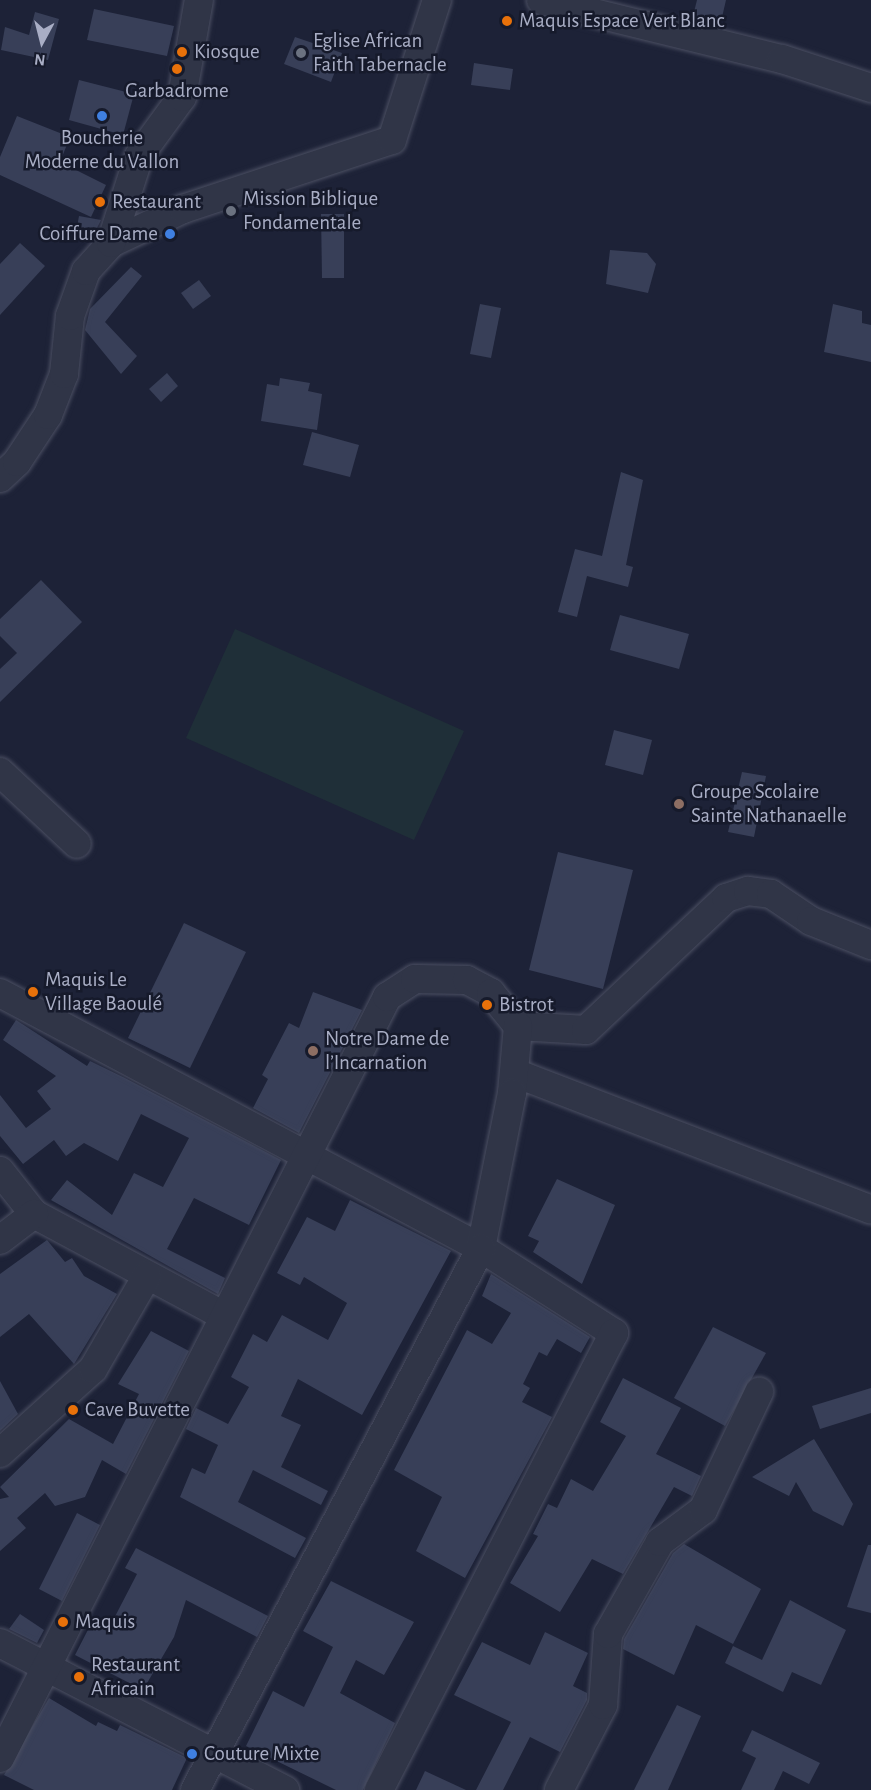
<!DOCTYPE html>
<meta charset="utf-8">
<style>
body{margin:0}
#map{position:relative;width:871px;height:1790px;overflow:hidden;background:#1d2237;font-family:"Alegreya Sans",sans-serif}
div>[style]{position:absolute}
.green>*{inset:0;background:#1f2f38}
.building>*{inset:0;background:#383f58}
.roads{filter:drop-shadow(0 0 2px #4b4f62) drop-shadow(0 0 2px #4b4f62)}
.minor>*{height:28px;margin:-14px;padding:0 14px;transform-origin:14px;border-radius:14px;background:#303547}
.dots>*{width:16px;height:16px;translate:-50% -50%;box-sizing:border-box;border:3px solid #161a2b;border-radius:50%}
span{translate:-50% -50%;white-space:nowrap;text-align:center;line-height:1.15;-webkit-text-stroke:5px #161a2b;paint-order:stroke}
.poi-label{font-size:21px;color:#a9aec5}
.left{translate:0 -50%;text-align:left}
.right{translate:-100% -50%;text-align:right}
.north{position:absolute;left:12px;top:12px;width:60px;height:60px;-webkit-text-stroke:4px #161a2b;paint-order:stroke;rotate:187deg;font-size:16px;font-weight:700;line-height:24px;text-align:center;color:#a9aec5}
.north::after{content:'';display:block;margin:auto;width:21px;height:27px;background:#a9aec5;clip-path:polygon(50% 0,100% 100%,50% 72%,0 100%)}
</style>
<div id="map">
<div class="green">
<div style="clip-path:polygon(235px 629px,464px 731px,414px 840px,186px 738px)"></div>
</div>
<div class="building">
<div style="clip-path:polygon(697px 0,726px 0,720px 26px,692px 20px)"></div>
<div style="clip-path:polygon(94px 9px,174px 26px,167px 56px,87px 40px)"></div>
<div style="clip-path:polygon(35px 12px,59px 19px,48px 60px,1px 50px,5px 27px,29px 35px)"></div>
<div style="clip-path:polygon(295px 37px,342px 53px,331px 82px,284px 64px)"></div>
<div style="clip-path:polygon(474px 63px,513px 69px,510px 90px,471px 85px)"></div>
<div style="clip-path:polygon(79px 80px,134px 94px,123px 135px,69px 120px)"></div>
<div style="clip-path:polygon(17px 116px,70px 137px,60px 162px,106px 185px,91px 217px,0 175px,0 157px)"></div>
<div style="clip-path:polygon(321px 214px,344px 214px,344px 278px,322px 278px)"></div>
<div style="clip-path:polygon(79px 216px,101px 220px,91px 240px,75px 238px)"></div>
<div style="clip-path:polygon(20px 243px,45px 266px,0 315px,0 264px)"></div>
<div style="clip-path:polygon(610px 250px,647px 253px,656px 264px,648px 293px,606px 284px)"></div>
<div style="clip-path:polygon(131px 267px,142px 276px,105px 322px,137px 356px,121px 374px,85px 330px,90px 309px)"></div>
<div style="clip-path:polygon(199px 280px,211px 296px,193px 309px,181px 293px)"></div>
<div style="clip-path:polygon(480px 304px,501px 308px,491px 358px,470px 354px)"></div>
<div style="clip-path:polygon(833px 304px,862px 311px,862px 323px,871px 325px,871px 362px,824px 352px)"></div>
<div style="clip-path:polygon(167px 373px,178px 386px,161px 402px,149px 389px)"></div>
<div style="clip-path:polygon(280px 378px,310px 383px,308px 391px,322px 394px,317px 430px,261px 421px,267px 384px,279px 386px)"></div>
<div style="clip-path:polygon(312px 432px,359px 445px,350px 477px,303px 465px)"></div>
<div style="clip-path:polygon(621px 472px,643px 480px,626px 565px,633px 567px,628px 587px,587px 576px,577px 617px,558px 612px,575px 549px,602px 556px)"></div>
<div style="clip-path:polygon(41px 580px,82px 622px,0 702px,0 669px,17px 653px,0 636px,0 619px)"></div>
<div style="clip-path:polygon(620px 615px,689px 634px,679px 669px,610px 650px)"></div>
<div style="clip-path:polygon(614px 730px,652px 740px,643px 775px,605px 765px)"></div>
<div style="clip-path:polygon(742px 772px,766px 776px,754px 837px,728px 832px)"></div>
<div style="clip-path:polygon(558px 852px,633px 870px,603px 989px,529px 970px)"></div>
<div style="clip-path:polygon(184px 923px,246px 952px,190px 1068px,128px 1038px)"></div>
<div style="clip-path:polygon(313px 992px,362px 1010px,299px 1133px,253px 1108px,268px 1079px,262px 1075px,289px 1023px,299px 1028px)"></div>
<div style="clip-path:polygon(16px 1020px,87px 1066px,90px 1061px,125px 1078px,281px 1160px,249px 1225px,194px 1198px,167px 1249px,225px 1278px,218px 1294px,51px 1200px,67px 1180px,112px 1215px,134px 1173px,163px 1187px,189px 1138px,141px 1114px,118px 1161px,84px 1143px,66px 1156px,54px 1140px,23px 1164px,0 1136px,0 1095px,26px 1128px,51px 1109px,37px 1091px,56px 1076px,3px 1040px)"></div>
<div style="clip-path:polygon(557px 1179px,615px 1205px,582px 1284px,533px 1252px,539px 1241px,528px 1236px)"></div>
<div style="clip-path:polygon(350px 1200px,451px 1251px,362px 1415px,298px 1379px,281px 1416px,301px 1425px,281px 1467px,328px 1491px,321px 1505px,253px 1470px,238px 1502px,306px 1538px,295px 1558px,180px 1497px,192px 1468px,205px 1474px,218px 1445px,186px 1429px,196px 1408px,228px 1424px,249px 1387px,231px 1377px,253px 1334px,267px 1342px,282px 1315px,328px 1340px,347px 1303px,304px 1277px,300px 1285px,277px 1273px,307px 1217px,335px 1231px)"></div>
<div style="clip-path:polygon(47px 1240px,65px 1262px,72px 1258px,84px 1276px,117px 1294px,74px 1364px,29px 1314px,0 1337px,0 1274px)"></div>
<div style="clip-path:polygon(491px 1274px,590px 1337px,581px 1353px,557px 1339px,547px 1356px,539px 1352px,523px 1384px,530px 1388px,522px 1402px,552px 1417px,465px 1578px,416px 1551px,442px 1497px,394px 1470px,467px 1330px,492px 1344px,511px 1313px,482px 1296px)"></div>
<div style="clip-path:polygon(713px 1327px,766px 1353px,725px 1426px,674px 1398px)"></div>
<div style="clip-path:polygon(151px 1331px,189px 1351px,126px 1474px,102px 1460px,85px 1497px,55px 1506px,45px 1493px,17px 1518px,26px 1528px,0 1551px,0 1499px,9px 1497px,0 1487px,69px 1419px,113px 1444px,139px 1394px,118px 1384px)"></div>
<div style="clip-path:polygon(623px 1378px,681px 1408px,656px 1454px,701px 1476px,692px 1496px,674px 1487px,623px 1574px,592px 1559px,560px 1612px,510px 1583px,538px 1536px,533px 1534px,548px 1504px,557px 1508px,571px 1479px,593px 1491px,626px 1436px,600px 1422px)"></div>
<div style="clip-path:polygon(0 1381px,18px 1414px,0 1431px)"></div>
<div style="clip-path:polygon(871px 1388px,871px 1413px,820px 1429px,812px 1406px)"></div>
<div style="clip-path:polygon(814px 1439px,853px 1504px,843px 1526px,813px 1511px,796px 1482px,789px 1496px,752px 1477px)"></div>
<div style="clip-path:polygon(77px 1513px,100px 1525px,62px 1601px,39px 1589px)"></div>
<div style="clip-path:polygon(684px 1544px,761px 1589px,733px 1644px,696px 1625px,674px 1675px,623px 1649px,624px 1639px,673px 1553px)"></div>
<div style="clip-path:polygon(868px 1545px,871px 1545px,871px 1613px,847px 1607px)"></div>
<div style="clip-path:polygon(136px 1548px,268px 1616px,257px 1637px,186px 1600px,174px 1637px,143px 1690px,75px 1655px,92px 1622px,108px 1630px,137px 1574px,125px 1568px)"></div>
<div style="clip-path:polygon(331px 1581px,414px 1622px,384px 1675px,356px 1660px,340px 1693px,395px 1723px,363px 1790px,336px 1790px,246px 1746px,273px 1691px,304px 1707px,333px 1647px,303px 1631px)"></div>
<div style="clip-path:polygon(790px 1600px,846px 1630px,821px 1685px,792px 1672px,783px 1692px,725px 1663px,733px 1646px,762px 1660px)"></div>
<div style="clip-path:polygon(20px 1614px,44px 1630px,37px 1643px,9px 1629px)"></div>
<div style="clip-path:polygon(545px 1632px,588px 1653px,573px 1686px,587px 1693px,587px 1700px,560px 1752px,530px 1737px,503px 1790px,476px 1790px,511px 1722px,454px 1695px,482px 1642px,530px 1665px)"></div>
<div style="clip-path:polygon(49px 1698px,96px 1726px,98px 1722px,117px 1731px,120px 1725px,187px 1758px,172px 1790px,34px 1790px,4px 1775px)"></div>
<div style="clip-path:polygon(677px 1705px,701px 1716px,668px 1790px,634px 1790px)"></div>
<div style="clip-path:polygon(752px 1730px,820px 1763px,809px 1784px,783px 1771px,774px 1790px,741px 1790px,756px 1758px,742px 1751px)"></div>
<div style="clip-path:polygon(425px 1771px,466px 1790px,416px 1790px)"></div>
</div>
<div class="roads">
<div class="minor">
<div style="left:541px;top:0;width:248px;rotate:13.8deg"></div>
<div style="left:782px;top:59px;width:94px;rotate:18deg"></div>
<div style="left:111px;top:243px;width:80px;rotate:-25.3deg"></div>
<div style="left:183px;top:209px;width:220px;rotate:-18.3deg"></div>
<div style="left:392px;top:140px;width:147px;rotate:-72.2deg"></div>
<div style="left:0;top:478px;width:23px;rotate:-43deg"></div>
<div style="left:17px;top:462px;width:56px;rotate:-56.6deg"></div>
<div style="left:48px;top:415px;width:44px;rotate:-68.7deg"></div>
<div style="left:64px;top:374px;width:58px;rotate:-84.1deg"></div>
<div style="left:70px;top:316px;width:48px;rotate:-70.4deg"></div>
<div style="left:86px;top:271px;width:38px;rotate:-48deg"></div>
<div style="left:111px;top:243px;width:91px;rotate:-72.2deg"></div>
<div style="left:139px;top:156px;width:73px;rotate:-53.9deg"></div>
<div style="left:182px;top:97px;width:98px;rotate:-80.1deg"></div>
<div style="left:0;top:772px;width:105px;rotate:43.1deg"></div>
<div style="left:0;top:993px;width:544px;rotate:27.93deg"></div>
<div style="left:481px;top:1248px;width:158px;rotate:32.6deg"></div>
<div style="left:614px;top:1333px;width:514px;rotate:117.21deg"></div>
<div style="left:518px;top:1026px;width:68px;rotate:3.4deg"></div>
<div style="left:586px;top:1030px;width:192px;rotate:-43.3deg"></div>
<div style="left:726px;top:898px;width:23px;rotate:-18deg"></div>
<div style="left:748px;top:891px;width:23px;rotate:7deg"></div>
<div style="left:771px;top:894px;width:48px;rotate:34deg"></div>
<div style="left:811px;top:921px;width:65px;rotate:21.8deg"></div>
<div style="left:515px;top:1073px;width:381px;rotate:21deg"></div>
<div style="left:0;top:1171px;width:55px;rotate:51.7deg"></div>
<div style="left:34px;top:1214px;width:216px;rotate:28.2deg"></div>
<div style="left:0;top:1240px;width:43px;rotate:-37.4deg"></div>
<div style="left:0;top:1453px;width:125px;rotate:-42.1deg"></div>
<div style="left:93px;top:1369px;width:108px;rotate:-59.9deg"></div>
<div style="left:0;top:1643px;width:321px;rotate:27.3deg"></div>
<div style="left:0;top:1758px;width:854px;rotate:-63.04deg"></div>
<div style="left:387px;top:997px;width:33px;rotate:-33deg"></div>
<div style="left:415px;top:979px;width:52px;rotate:1.1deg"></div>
<div style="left:467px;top:980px;width:27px;rotate:28deg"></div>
<div style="left:491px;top:993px;width:43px;rotate:50.7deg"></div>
<div style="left:518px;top:1026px;width:67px;rotate:95.1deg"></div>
<div style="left:512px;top:1093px;width:158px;rotate:101.3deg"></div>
<div style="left:481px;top:1248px;width:613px;rotate:117.82deg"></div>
<div style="left:559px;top:1790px;width:96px;rotate:-62.6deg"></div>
<div style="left:603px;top:1705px;width:71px;rotate:-86deg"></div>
<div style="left:608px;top:1634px;width:106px;rotate:-60.5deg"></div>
<div style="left:660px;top:1542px;width:54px;rotate:-36.7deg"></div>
<div style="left:703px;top:1510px;width:131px;rotate:-64.6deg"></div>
</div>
</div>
<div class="dots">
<div style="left:507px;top:21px;background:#e8710a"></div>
<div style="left:182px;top:52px;background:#e8710a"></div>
<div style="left:301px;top:53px;background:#6b7280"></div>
<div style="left:177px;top:69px;background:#e8710a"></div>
<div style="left:102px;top:116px;background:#3f7fe0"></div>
<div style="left:100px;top:202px;background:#e8710a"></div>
<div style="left:231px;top:211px;background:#6b7280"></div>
<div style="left:170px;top:234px;background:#3f7fe0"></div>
<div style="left:679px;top:804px;background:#8d6e63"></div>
<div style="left:33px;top:992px;background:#e8710a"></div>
<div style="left:487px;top:1005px;background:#e8710a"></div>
<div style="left:313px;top:1051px;background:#8d6e63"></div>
<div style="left:73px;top:1410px;background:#e8710a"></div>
<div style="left:63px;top:1622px;background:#e8710a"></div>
<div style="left:79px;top:1677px;background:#e8710a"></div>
<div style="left:192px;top:1754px;background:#3f7fe0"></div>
</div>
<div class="poi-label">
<span class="left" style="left:519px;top:21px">Maquis Espace Vert Blanc</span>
<span class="left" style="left:313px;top:53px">Eglise African<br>Faith Tabernacle</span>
<span class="left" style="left:194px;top:52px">Kiosque</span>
<span style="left:177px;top:91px">Garbadrome</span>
<span style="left:102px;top:150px">Boucherie<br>Moderne du Vallon</span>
<span class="left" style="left:243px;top:211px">Mission Biblique<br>Fondamentale</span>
<span class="left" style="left:112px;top:202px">Restaurant</span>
<span class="right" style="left:158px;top:234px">Coiffure Dame</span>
<span class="left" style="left:691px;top:804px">Groupe Scolaire<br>Sainte Nathanaelle</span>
<span class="left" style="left:45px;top:992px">Maquis Le<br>Village Baoulé</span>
<span class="left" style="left:499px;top:1005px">Bistrot</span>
<span class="left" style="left:325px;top:1051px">Notre Dame de<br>l’Incarnation</span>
<span class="left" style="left:85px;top:1410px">Cave Buvette</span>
<span class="left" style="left:75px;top:1622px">Maquis</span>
<span class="left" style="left:91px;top:1677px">Restaurant<br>Africain</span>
<span class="left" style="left:204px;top:1754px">Couture Mixte</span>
</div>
<div class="north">N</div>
</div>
